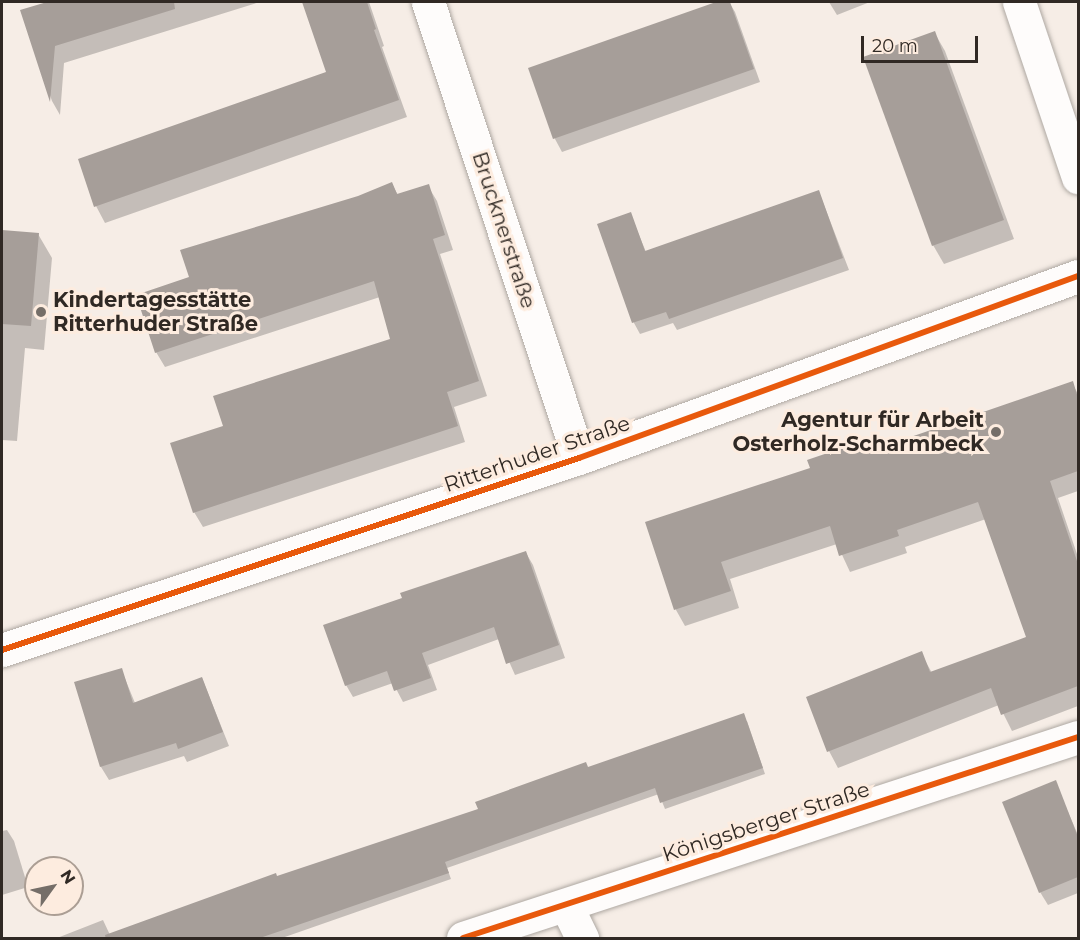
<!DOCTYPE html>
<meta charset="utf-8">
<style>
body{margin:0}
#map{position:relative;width:1080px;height:940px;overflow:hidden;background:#f6ede6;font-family:Montserrat,sans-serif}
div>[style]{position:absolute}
.shadow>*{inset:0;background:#0003}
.building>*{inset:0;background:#a69e99}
.roads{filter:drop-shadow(0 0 2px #aea8a2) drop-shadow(0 0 2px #aea8a2)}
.minor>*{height:33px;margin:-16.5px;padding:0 16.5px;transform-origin:16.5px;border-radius:16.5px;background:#fefcfb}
.cycleway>*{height:6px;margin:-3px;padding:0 3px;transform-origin:3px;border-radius:3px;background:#e8590c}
.dots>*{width:16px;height:16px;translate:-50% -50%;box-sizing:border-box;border:3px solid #fdecdf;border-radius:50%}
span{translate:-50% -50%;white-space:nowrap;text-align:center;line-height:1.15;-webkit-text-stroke:6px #fdecdf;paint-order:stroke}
.street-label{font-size:21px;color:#302924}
.poi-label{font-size:21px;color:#302924;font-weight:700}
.left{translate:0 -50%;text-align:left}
.right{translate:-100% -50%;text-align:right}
.frame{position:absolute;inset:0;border:3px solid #302924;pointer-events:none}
.north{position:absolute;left:24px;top:856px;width:60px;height:60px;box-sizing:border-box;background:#fdecdf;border:2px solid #ab9e94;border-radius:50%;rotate:57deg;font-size:16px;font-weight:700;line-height:24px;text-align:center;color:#302924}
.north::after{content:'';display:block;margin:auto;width:21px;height:27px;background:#756e68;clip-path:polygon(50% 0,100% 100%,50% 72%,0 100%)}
.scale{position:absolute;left:861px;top:36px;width:117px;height:27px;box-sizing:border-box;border:3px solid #302924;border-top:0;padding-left:8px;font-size:18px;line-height:21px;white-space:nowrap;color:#302924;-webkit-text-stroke:4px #fdecdf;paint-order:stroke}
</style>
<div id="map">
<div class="shadow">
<div style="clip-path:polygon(52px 2px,260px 2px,64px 63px,60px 115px,52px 101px,22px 11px)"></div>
<div style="clip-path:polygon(303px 2px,369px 2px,384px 46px,382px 47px,407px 117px,105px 223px,96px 206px,328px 73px)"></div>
<div style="clip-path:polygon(721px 2px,729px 2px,735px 12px,760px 82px,562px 152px,555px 139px,530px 69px)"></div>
<div style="clip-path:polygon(829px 2px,870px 2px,837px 15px)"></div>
<div style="clip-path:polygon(934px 32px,945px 51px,1014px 239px,944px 264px,933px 245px)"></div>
<div style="clip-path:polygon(392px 184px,398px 195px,428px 186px,437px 201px,453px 250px,440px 254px,487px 396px,454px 407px,465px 442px,203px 527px,194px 512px,225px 427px,392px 340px,380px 297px,165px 367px,156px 352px,191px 278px,358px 197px)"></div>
<div style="clip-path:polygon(819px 192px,849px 270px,677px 330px,673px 323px,640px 334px,634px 323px,599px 225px,630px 213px,646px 252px)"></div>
<div style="clip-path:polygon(2px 231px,38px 234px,52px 258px,44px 350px,25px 348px,17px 441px,2px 440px)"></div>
<div style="clip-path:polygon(1072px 383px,1078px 394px,1078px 491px,1058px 498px,1078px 557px,1078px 706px,1012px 731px,999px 705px,838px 768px,829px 751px,921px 653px,932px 673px,1028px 638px,986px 519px,905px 547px,907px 553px,850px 572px,837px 544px,730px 579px,739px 608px,685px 626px,676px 610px,647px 523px,812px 469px,866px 442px,872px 453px)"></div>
<div style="clip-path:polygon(526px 553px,533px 565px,565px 658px,515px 675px,499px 639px,428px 665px,437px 690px,403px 702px,393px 683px,353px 697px,346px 685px)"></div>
<div style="clip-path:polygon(121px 669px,135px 703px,202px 678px,229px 746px,187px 762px,184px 756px,109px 780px,101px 767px,75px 683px)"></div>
<div style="clip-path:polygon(747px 721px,765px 774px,665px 809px,659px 794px,447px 868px,451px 879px,282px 938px,57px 938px,103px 920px,110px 935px,480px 810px,588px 769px)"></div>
<div style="clip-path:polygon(1055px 782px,1078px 835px,1078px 893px,1048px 905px,1040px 892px)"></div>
<div style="clip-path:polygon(7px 830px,14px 841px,28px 887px,2px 895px,2px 831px)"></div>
</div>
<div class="building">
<div style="clip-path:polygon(47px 2px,174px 2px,175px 9px,55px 46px,50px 102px,20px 10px)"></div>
<div style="clip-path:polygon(302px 2px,367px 2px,376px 29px,374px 30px,399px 100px,94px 207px,78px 159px,326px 72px)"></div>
<div style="clip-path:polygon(716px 2px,730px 2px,754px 69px,553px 139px,528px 68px)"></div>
<div style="clip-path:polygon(935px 31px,1004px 220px,932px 246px,863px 57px)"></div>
<div style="clip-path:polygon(392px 182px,397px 194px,429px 184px,445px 235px,433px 239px,479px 381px,447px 392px,458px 426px,193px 513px,170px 443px,223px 426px,213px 396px,390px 339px,374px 281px,155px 353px,136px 295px,189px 277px,180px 250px,358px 196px)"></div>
<div style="clip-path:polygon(819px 190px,843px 258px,669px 319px,666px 312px,632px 323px,597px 224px,631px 212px,645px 251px)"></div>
<div style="clip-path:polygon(2px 230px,39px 233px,31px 326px,2px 324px)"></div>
<div style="clip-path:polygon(1073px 381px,1078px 398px,1078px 471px,1050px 481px,1078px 564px,1078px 686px,1001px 715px,991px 688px,827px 752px,806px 697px,922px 651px,930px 672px,1026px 637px,978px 502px,897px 530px,899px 536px,839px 556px,830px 526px,721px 562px,731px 591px,674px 610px,645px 522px,810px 468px,807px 460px,866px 440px,870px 451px)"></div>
<div style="clip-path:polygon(526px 551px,559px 645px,506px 664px,494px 627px,422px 653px,431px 678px,394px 691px,387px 671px,345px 686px,323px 625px,402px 598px,400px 593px)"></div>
<div style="clip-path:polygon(122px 668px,133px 703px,202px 677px,223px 732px,178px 749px,176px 743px,100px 767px,74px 682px)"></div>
<div style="clip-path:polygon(744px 713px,763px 768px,660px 803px,655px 788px,445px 862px,449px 873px,257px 939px,106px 939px,105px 935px,276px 873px,277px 876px,478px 809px,475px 802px,586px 762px,588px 767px)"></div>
<div style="clip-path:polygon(1056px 780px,1078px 837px,1078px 877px,1039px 893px,1002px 802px)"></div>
</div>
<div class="roads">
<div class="minor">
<div style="left:428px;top:2px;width:480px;rotate:71.7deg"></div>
<div style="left:1019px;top:2px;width:185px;rotate:71.4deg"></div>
<div style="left:2px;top:650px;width:608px;rotate:-18.41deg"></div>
<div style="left:579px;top:458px;width:531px;rotate:-20.04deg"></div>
<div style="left:566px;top:905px;width:37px;rotate:64deg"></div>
<div style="left:463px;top:938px;width:647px;rotate:-18.1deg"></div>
</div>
</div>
<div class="cycleway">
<div style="left:2px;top:650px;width:608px;rotate:-18.41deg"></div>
<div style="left:579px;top:458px;width:531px;rotate:-20.04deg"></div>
<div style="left:463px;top:938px;width:647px;rotate:-18.1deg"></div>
</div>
<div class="dots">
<div style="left:41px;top:312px;background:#756e68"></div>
<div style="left:996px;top:432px;background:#756e68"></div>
</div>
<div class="street-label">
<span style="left:504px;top:230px;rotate:72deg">Brucknerstraße</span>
<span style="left:537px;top:454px;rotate:-19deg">Ritterhuder Straße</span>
<span style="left:766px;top:822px;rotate:-18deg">Königsberger Straße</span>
</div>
<div class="poi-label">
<span class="left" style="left:53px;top:312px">Kindertagesstätte<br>Ritterhuder Straße</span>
<span class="right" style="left:984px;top:432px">Agentur für Arbeit<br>Osterholz-Scharmbeck</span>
</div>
<div class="frame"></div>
<div class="north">N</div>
<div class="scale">20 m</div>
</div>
